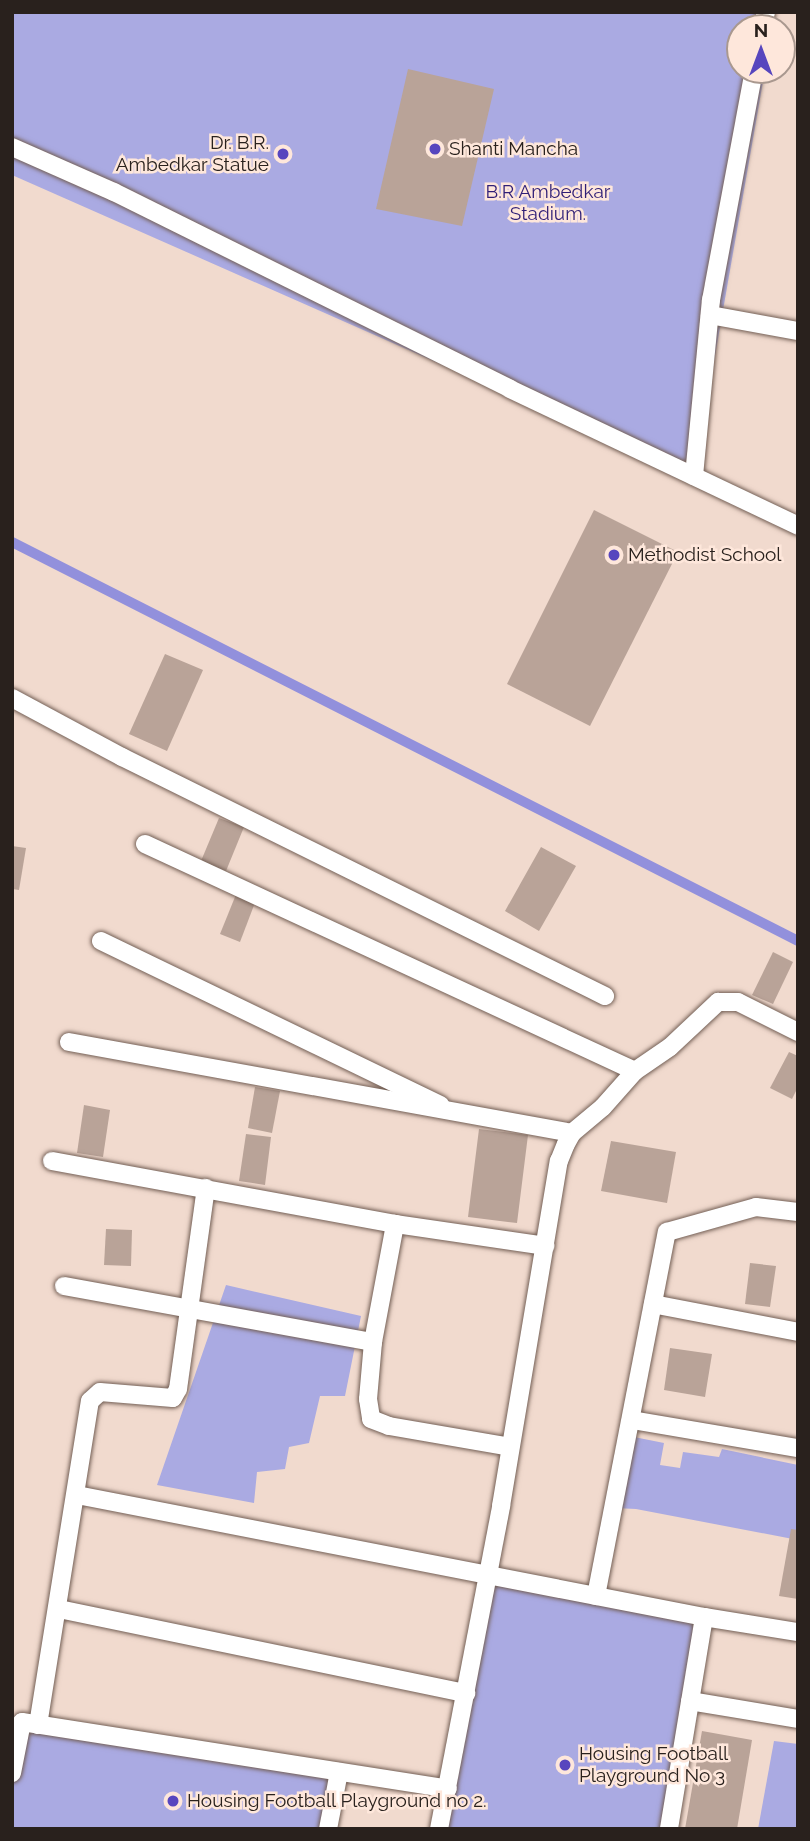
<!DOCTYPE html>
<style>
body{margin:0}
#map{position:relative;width:810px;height:1841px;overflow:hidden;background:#f1dace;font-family:Raleway,sans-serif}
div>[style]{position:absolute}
.green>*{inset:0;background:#aaaae2}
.stream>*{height:10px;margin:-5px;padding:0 5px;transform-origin:5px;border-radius:5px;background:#9290dc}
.building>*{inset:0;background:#b9a398}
.roads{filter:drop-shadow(0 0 2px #735f55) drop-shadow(0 0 2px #735f55)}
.service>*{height:18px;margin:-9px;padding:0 9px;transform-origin:9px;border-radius:9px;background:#fff}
.dots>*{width:19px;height:19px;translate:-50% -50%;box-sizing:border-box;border:4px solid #fee7db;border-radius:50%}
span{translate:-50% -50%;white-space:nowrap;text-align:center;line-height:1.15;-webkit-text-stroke:5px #fee7db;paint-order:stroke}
.poi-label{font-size:19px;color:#29211d}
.right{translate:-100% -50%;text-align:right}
.left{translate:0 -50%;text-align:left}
.park-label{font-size:19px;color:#301f77}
.frame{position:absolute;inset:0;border:14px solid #29211d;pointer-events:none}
.north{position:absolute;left:726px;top:14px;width:70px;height:70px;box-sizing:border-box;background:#fee7db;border:2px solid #a9988f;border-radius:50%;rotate:0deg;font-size:19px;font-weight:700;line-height:28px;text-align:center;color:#29211d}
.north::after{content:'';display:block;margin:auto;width:24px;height:32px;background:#5746be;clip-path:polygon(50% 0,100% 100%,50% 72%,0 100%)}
</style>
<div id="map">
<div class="green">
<div style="clip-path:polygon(12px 12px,774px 12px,771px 28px,740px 28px,740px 70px,765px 70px,694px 476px,12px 175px)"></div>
<div style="clip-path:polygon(226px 1285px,361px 1316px,345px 1396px,320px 1396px,309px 1443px,289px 1447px,285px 1469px,257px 1472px,254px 1503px,157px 1485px)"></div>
<div style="clip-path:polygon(629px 1436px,664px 1443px,660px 1465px,680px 1468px,683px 1452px,719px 1457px,722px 1449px,798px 1465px,798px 1540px,636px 1509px,615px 1508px)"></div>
<div style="clip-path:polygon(489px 1575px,704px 1617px,669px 1829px,438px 1829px)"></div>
<div style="clip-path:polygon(22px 1722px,339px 1772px,328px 1829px,12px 1829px,12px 1773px)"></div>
<div style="clip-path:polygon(774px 1741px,798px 1744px,798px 1829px,758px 1829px)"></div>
</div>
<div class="stream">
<div style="left:12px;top:542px;width:881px;rotate:26.91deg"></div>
</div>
<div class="building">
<div style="clip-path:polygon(408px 69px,494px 89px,462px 226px,376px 209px)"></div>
<div style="clip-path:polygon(594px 510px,678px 552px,590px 726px,507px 684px)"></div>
<div style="clip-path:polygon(165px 654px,203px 670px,167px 751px,129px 734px)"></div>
<div style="clip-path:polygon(219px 818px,244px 827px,226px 871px,201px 861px)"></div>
<div style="clip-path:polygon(12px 846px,26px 848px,19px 890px,12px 889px)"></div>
<div style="clip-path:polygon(541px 847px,576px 866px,539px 931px,505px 911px)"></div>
<div style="clip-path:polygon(237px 892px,256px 900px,240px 942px,220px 934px)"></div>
<div style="clip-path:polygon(773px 952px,793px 962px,773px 1004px,752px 995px)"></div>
<div style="clip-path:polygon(789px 1052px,798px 1056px,798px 1087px,792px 1099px,770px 1088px)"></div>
<div style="clip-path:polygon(255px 1087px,280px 1091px,272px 1133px,248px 1128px)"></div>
<div style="clip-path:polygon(84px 1105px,110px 1110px,103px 1157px,77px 1153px)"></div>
<div style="clip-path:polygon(479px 1129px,528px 1135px,517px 1223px,468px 1217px)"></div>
<div style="clip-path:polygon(246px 1134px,271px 1137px,265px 1185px,239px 1181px)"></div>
<div style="clip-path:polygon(611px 1141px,676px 1152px,667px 1203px,601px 1191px)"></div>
<div style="clip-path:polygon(106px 1229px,132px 1230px,131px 1266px,104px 1265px)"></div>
<div style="clip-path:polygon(750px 1263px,776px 1266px,770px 1307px,745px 1304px)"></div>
<div style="clip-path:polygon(670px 1348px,712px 1354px,705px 1397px,664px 1390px)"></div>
<div style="clip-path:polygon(791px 1529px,798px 1530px,798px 1599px,779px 1596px)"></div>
<div style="clip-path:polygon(702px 1731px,752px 1740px,737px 1829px,685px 1829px)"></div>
</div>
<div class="roads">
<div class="service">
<div style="left:762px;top:28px;width:16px;rotate:-76deg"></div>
<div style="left:12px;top:147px;width:111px;rotate:23.8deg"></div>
<div style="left:114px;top:192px;width:442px;rotate:26.4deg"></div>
<div style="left:510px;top:389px;width:319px;rotate:25.4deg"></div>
<div style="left:710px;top:315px;width:89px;rotate:10.3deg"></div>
<div style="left:694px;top:476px;width:177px;rotate:-84.5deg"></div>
<div style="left:711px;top:300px;width:234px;rotate:-79.4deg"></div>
<div style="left:12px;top:698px;width:125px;rotate:28.2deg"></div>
<div style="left:122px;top:757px;width:539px;rotate:26.33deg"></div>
<div style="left:145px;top:844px;width:540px;rotate:24.86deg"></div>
<div style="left:101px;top:941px;width:377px;rotate:25.8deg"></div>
<div style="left:69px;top:1042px;width:511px;rotate:10.25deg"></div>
<div style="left:52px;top:1161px;width:349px;rotate:10.4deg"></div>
<div style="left:395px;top:1224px;width:152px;rotate:8.3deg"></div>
<div style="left:64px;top:1286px;width:314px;rotate:10.3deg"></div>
<div style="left:373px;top:1342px;width:57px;rotate:95deg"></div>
<div style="left:368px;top:1399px;width:20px;rotate:81deg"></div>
<div style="left:371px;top:1419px;width:19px;rotate:21deg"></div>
<div style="left:389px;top:1426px;width:123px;rotate:9.8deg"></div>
<div style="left:653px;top:1304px;width:148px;rotate:10.9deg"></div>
<div style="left:373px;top:1342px;width:120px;rotate:-79.4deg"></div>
<div style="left:632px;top:1420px;width:168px;rotate:9.6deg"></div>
<div style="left:77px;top:1495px;width:639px;rotate:11.01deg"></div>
<div style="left:704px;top:1617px;width:215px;rotate:99.4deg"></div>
<div style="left:596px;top:1596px;width:371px;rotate:-79deg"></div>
<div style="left:667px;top:1232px;width:92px;rotate:-15.7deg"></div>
<div style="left:756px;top:1207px;width:42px;rotate:6.8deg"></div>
<div style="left:59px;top:1609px;width:416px;rotate:11.7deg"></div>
<div style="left:704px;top:1617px;width:95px;rotate:9.1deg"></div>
<div style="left:690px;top:1701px;width:109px;rotate:9.5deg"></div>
<div style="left:38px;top:1725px;width:328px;rotate:-80.9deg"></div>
<div style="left:90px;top:1401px;width:13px;rotate:-42deg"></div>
<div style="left:100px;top:1392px;width:73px;rotate:4.7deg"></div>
<div style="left:173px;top:1398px;width:10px;rotate:-61deg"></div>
<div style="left:178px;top:1389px;width:203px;rotate:-82.1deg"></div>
<div style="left:12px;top:1773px;width:52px;rotate:-78.9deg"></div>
<div style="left:22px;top:1722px;width:431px;rotate:8.9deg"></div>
<div style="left:328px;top:1829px;width:58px;rotate:-79.1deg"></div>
<div style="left:439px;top:1829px;width:329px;rotate:-79.1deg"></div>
<div style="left:501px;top:1506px;width:350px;rotate:-80.5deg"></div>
<div style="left:559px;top:1161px;width:18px;rotate:-68deg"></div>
<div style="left:566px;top:1144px;width:13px;rotate:-61deg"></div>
<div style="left:572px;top:1133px;width:40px;rotate:-40deg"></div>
<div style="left:603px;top:1107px;width:48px;rotate:-48.4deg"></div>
<div style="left:635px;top:1071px;width:42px;rotate:-34.4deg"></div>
<div style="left:670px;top:1047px;width:66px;rotate:-43.2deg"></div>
<div style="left:718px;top:1002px;width:20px"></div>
<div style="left:738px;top:1002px;width:67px;rotate:26.6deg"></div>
</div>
</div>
<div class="dots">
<div style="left:435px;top:149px;background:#5746be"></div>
<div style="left:283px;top:154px;background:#5746be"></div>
<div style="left:614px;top:555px;background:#5746be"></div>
<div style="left:565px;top:1765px;background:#5746be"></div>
<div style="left:173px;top:1801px;background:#5746be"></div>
</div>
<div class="poi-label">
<span class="right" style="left:269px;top:154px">Dr. B.R.<br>Ambedkar Statue</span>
<span class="left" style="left:449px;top:149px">Shanti Mancha</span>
<span class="left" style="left:628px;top:555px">Methodist School</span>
<span class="left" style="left:579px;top:1765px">Housing Football<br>Playground No 3</span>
<span class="left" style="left:187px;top:1801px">Housing Football Playground no 2.</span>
</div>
<div class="park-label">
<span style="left:548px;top:203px">B.R Ambedkar<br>Stadium.</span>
</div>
<div class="frame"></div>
<div class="north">N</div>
</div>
